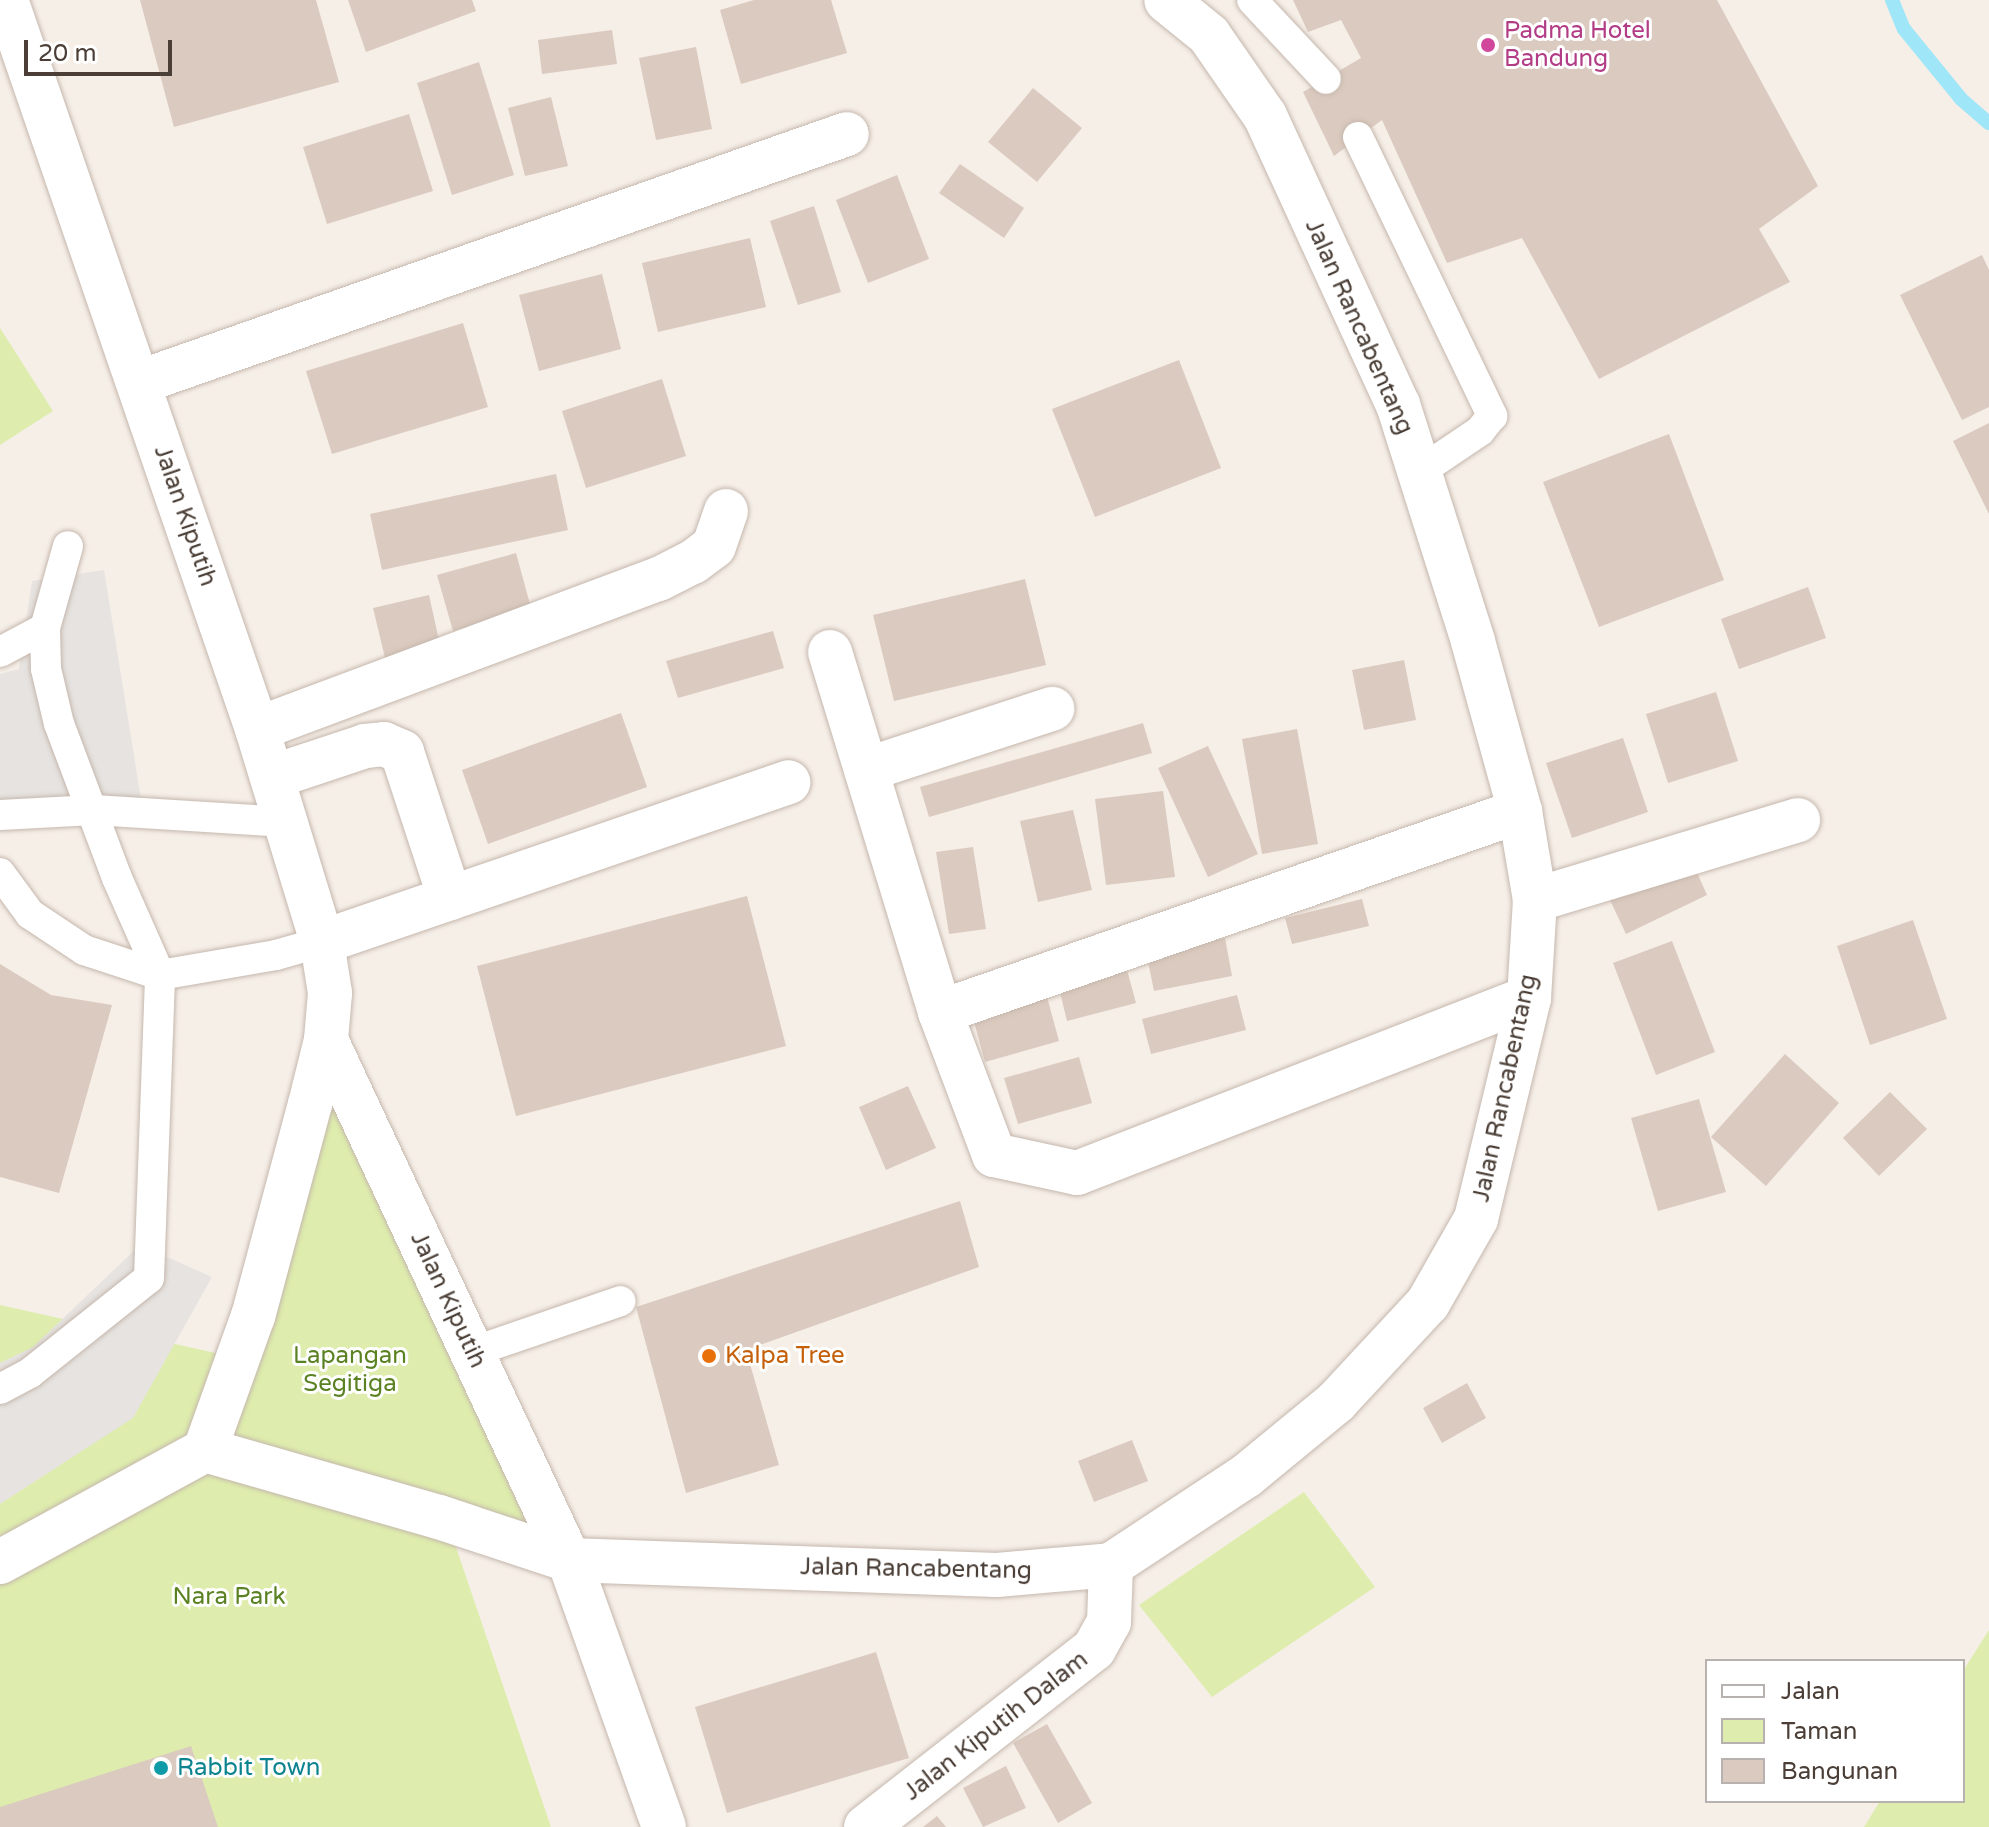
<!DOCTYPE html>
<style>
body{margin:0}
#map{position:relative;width:1989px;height:1827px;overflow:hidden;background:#f6efe8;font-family:"Varela Round",sans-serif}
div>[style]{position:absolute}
.green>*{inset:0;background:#deedad}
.parking>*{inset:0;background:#e6e3e0}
.stream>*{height:14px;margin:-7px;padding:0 7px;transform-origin:7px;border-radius:7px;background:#9fe6f8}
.building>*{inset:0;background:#dbcabf}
.roads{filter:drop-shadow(0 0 2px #c5b7ad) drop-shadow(0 0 2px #c5b7ad)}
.service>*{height:30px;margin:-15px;padding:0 15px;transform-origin:15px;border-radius:15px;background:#fff}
.minor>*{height:44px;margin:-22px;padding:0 22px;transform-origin:22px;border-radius:22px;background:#fff}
.dots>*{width:22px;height:22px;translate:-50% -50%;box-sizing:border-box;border:4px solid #fff;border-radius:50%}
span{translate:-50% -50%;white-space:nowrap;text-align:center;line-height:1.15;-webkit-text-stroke:6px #fff;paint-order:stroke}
.hotel-label{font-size:24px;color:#b23c85}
.left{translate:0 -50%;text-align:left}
.street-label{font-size:24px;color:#4a3e36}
.park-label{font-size:24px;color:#5b8222}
.food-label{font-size:24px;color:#c56008}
.culture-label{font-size:24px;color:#0d838f}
.legend{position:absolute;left:1705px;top:1659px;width:260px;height:144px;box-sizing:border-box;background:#fff;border:2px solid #b7b2af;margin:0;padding:10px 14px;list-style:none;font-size:24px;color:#4a3e36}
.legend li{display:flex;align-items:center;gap:16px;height:40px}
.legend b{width:40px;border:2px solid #b7b2af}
.scale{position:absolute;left:24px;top:40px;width:148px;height:36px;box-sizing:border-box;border:4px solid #4a3e36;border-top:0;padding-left:10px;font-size:24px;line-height:28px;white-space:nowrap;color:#4a3e36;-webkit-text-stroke:6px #fff;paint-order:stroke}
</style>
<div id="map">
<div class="green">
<div style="clip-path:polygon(0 328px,53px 411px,0 445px)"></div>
<div style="clip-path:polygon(330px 1083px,533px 1529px,441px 1503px,551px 1827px,0 1827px,0 1305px,247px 1360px)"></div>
<div style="clip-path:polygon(1304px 1492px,1375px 1587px,1212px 1697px,1139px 1605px)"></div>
<div style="clip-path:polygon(1989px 1630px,1989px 1827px,1864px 1827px,1880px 1801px,1963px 1801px,1963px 1671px)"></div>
</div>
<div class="parking">
<div style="clip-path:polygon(104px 570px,141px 799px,0 801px,0 674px,19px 669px,32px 581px)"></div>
<div style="clip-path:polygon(140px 1245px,212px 1277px,133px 1418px,0 1504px,0 1363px,33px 1347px)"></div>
</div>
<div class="stream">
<div style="left:1892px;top:0;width:31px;rotate:68deg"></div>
<div style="left:1904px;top:29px;width:90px;rotate:50.8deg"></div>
<div style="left:1961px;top:99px;width:37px;rotate:41deg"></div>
</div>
<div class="building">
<div style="clip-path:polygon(140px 0,316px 0,339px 82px,174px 127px)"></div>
<div style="clip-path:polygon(348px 0,472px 0,476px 11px,366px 52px)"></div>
<div style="clip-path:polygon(754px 0,831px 0,847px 53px,741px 84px,720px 10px)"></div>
<div style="clip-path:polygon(1293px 0,1717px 0,1818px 186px,1759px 229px,1790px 282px,1599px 379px,1522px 238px,1447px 263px,1382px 120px,1334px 156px,1303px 92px,1361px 58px,1341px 20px,1308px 32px)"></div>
<div style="clip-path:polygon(612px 30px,617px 64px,542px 74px,538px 40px)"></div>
<div style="clip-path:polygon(696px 47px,712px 129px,656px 140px,639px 58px)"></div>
<div style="clip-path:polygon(479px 62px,514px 175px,452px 195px,417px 83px)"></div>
<div style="clip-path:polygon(1033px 88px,1082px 128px,1037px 182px,988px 142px)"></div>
<div style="clip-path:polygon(551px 97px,568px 166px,525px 176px,508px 108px)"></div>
<div style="clip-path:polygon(409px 114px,433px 191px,327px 224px,303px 147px)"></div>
<div style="clip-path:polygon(960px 164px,1024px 208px,1004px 238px,939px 193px)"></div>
<div style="clip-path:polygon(897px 175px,929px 259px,868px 283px,836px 200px)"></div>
<div style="clip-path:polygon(814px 206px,841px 292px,798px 305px,770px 221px)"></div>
<div style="clip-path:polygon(750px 238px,766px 307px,658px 332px,642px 263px)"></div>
<div style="clip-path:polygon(1982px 255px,1989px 270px,1989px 407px,1962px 420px,1900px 295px)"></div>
<div style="clip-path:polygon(602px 274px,621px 349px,539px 371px,519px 295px)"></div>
<div style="clip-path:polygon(463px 323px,488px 407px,332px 454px,306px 371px)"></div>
<div style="clip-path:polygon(1179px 360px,1221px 468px,1095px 517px,1052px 409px)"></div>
<div style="clip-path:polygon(662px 379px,686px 456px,586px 488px,562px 411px)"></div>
<div style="clip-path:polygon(1989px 423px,1989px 514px,1953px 441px)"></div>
<div style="clip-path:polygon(1669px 434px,1724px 580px,1599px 627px,1543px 482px)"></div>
<div style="clip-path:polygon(556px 474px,568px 530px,382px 570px,370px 514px)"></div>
<div style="clip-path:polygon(516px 553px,531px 608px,453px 631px,437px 575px)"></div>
<div style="clip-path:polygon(1025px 579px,1046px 665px,894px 701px,873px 615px)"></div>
<div style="clip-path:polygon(1808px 587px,1826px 638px,1739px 669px,1721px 619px)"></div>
<div style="clip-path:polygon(429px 595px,442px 654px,387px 666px,373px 608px)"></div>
<div style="clip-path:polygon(773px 631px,784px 668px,678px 698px,666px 661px)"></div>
<div style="clip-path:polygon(1404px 660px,1416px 720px,1364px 730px,1352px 670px)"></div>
<div style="clip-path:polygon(1716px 692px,1738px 761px,1668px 783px,1646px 714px)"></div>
<div style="clip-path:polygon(621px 713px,647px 787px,488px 844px,462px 770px)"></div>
<div style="clip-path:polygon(1143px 723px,1152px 753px,929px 817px,920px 787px)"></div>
<div style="clip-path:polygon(1297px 729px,1318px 844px,1262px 854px,1242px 739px)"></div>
<div style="clip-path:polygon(1623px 738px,1648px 812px,1572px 838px,1546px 763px)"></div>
<div style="clip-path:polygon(1208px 746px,1258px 854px,1208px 877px,1158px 768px)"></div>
<div style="clip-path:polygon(1163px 791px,1175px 877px,1106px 885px,1095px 799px)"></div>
<div style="clip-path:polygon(1073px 810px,1092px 890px,1038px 902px,1020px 821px)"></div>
<div style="clip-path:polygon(973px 847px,986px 929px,949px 934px,936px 852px)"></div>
<div style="clip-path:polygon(1691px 859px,1707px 895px,1626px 934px,1609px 898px)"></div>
<div style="clip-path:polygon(747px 896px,786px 1046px,516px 1116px,477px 966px)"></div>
<div style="clip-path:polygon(1362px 899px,1369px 926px,1292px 944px,1285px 918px)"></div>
<div style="clip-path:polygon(1913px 920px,1947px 1019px,1870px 1045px,1837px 946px)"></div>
<div style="clip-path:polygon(1225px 938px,1232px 976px,1154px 991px,1146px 952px)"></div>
<div style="clip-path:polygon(1672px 941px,1715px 1052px,1656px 1075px,1613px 963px)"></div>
<div style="clip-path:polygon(1124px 959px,1136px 1003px,1067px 1021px,1056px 976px)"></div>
<div style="clip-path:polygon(0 964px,51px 995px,112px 1005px,59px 1193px,0 1177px)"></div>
<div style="clip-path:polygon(1044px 986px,1059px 1041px,985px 1062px,970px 1007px)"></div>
<div style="clip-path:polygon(1237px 995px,1246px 1030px,1151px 1054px,1142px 1019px)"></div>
<div style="clip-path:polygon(1785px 1054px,1839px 1103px,1766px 1186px,1711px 1137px)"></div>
<div style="clip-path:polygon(1079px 1057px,1092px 1103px,1018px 1124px,1004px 1078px)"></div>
<div style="clip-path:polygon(908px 1086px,936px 1148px,886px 1170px,859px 1107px)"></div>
<div style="clip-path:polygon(1890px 1092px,1927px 1129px,1879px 1176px,1843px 1138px)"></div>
<div style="clip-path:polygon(1699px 1099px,1726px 1192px,1658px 1211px,1631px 1118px)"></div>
<div style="clip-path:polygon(960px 1201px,979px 1267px,746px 1350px,779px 1465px,686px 1493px,636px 1307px)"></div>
<div style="clip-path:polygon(1467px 1383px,1486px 1418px,1442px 1443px,1423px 1408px)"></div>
<div style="clip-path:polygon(1132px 1440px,1148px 1481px,1094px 1502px,1078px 1461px)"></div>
<div style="clip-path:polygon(876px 1652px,909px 1758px,727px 1813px,695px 1707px)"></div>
<div style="clip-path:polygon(1047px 1724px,1092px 1803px,1058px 1823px,1013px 1743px)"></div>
<div style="clip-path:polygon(191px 1746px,218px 1827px,0 1827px,0 1807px)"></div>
<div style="clip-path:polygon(1006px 1766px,1026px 1808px,983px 1827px,963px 1788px)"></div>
<div style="clip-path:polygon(937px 1816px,946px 1827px,923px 1827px)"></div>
</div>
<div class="roads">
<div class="service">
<div style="left:1252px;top:0;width:108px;rotate:46.9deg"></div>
<div style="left:1358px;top:137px;width:310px;rotate:64.3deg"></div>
<div style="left:1492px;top:416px;width:19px;rotate:129deg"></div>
<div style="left:1480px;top:431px;width:73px;rotate:146.1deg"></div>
<div style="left:0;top:652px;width:51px;rotate:-28.1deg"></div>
<div style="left:0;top:815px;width:94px;rotate:-3deg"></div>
<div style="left:94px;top:810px;width:192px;rotate:3.6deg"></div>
<div style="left:0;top:873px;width:51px;rotate:53.8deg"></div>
<div style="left:30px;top:914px;width:65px;rotate:33.7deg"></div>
<div style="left:84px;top:950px;width:80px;rotate:18.2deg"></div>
<div style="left:160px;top:975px;width:118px;rotate:-9.8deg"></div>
<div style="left:276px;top:955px;width:48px;rotate:-15.8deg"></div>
<div style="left:472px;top:1352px;width:157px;rotate:-18.9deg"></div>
<div style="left:0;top:1389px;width:34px;rotate:-28deg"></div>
<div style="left:30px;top:1373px;width:152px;rotate:-38.6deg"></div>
<div style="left:149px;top:1278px;width:303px;rotate:-87.9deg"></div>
<div style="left:160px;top:975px;width:106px;rotate:-113.9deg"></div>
<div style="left:117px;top:878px;width:165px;rotate:-110.6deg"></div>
<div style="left:59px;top:724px;width:57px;rotate:-103.3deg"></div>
<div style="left:46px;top:669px;width:41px;rotate:-91.4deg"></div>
<div style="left:45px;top:628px;width:85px;rotate:-74.3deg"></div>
</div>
<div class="minor">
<div style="left:6px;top:0;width:771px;rotate:71deg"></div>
<div style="left:257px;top:729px;width:223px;rotate:73deg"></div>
<div style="left:322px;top:942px;width:52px;rotate:81.1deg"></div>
<div style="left:330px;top:993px;width:47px;rotate:94.9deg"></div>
<div style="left:326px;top:1040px;width:66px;rotate:104deg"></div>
<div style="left:310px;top:1104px;width:220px;rotate:105deg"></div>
<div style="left:253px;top:1316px;width:142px;rotate:109.7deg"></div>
<div style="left:140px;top:382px;width:749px;rotate:-19.33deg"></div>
<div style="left:830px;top:652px;width:376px;rotate:73deg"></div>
<div style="left:940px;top:1012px;width:153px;rotate:69.3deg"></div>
<div style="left:994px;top:1155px;width:85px;rotate:12.2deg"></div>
<div style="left:1077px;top:1173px;width:485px;rotate:-21.2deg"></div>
<div style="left:257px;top:729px;width:429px;rotate:-20.5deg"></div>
<div style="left:659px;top:579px;width:38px;rotate:-27deg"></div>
<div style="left:693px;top:562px;width:26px;rotate:-37deg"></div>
<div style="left:714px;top:546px;width:37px;rotate:-71deg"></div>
<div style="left:868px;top:769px;width:194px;rotate:-18.1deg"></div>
<div style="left:272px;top:777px;width:98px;rotate:-18.4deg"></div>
<div style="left:365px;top:746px;width:19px;rotate:-6deg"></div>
<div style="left:384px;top:744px;width:20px;rotate:24deg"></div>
<div style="left:402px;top:752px;width:154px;rotate:71.8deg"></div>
<div style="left:1535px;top:900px;width:275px;rotate:-16.9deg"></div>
<div style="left:322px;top:942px;width:493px;rotate:-18.9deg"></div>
<div style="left:940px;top:1012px;width:614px;rotate:-19.11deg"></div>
<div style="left:326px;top:1040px;width:574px;rotate:64.95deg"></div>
<div style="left:569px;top:1560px;width:283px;rotate:70.4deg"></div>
<div style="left:0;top:1562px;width:234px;rotate:-28.6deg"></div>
<div style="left:205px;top:1450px;width:243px;rotate:16deg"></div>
<div style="left:439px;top:1517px;width:137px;rotate:18.3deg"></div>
<div style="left:569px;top:1560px;width:428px;rotate:2deg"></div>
<div style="left:997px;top:1575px;width:114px;rotate:-5deg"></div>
<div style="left:1111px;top:1565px;width:162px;rotate:-33.4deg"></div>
<div style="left:1246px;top:1476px;width:117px;rotate:-39.4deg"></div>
<div style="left:1336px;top:1402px;width:135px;rotate:-47.1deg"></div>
<div style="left:1428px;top:1303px;width:97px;rotate:-60.3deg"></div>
<div style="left:1476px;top:1219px;width:227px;rotate:-76.5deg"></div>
<div style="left:1529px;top:998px;width:98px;rotate:-86.5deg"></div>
<div style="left:1535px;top:900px;width:90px;rotate:-99.6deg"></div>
<div style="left:1520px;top:811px;width:176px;rotate:-105.5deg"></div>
<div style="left:1473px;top:641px;width:248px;rotate:-107.6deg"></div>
<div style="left:1398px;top:405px;width:318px;rotate:-114.7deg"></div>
<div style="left:1265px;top:116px;width:98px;rotate:-124.7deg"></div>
<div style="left:1209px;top:35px;width:55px;rotate:-140.9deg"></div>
<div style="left:866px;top:1827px;width:289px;rotate:-38deg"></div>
<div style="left:1094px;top:1649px;width:31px;rotate:-61deg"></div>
<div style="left:1109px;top:1622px;width:57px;rotate:-88deg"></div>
</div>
</div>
<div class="dots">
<div style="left:1488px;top:45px;background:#d1479c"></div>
<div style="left:709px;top:1356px;background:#e8710a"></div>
<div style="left:161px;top:1768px;background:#0f9aa8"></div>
</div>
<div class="hotel-label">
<span class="left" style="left:1504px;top:45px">Padma Hotel<br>Bandung</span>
</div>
<div class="street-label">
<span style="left:1359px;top:327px;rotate:66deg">Jalan Rancabentang</span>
<span style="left:185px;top:516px;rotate:71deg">Jalan Kiputih</span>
<span style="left:1505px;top:1088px;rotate:-78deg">Jalan Rancabentang</span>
<span style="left:448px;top:1300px;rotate:65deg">Jalan Kiputih</span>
<span style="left:916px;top:1569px;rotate:1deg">Jalan Rancabentang</span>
<span style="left:996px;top:1726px;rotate:-38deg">Jalan Kiputih Dalam</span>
</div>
<div class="park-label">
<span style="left:350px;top:1370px">Lapangan<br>Segitiga</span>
<span style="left:229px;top:1597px">Nara Park</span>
</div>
<div class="food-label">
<span class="left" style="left:725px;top:1356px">Kalpa Tree</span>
</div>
<div class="culture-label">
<span class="left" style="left:177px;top:1768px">Rabbit Town</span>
</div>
<ul class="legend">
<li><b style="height:10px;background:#fff"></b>Jalan</li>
<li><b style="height:22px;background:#deedad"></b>Taman</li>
<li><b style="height:22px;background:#dbcabf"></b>Bangunan</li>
</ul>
<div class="scale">20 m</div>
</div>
